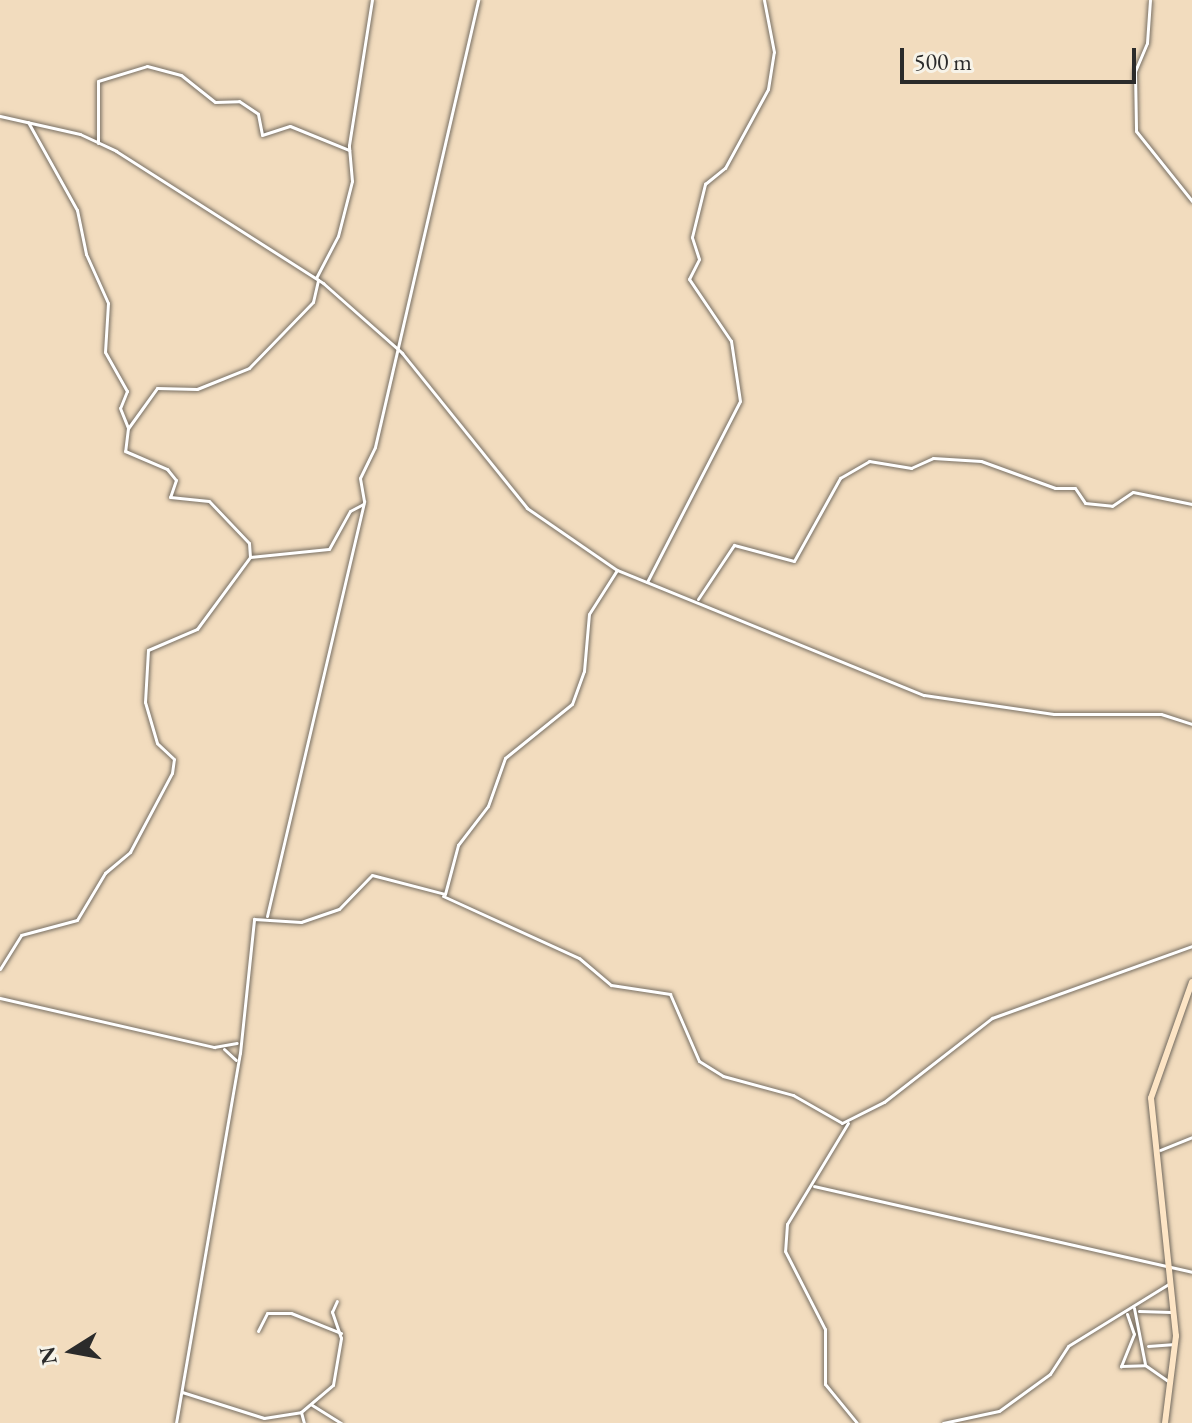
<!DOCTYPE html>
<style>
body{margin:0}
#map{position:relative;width:1192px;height:1423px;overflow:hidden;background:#f2dcbe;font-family:"EB Garamond",serif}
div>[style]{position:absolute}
.roads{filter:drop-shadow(0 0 2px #71695e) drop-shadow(0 0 2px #71695e)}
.street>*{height:3px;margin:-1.5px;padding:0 1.5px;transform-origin:1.5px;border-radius:1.5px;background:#fff}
.secondary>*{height:6px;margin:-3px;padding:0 3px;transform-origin:3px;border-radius:3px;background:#fde5c5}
span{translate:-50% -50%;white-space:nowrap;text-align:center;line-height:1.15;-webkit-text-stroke:7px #f7f3e8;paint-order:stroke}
.north{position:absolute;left:32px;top:1311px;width:80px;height:80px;-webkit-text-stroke:6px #f7f3e8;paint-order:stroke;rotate:259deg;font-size:22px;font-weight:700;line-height:32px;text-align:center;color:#2b2b2b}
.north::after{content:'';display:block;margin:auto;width:28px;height:36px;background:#2b2b2b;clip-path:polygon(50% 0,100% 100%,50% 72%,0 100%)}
.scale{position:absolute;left:900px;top:48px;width:236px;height:36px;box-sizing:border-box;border:4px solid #2b2b2b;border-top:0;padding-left:10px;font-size:24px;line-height:28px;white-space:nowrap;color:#2b2b2b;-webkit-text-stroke:6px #f7f3e8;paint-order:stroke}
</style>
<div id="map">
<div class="roads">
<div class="street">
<div style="left:1150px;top:0;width:43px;rotate:94deg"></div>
<div style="left:1147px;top:43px;width:30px;rotate:113deg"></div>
<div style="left:1135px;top:71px;width:60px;rotate:89deg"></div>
<div style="left:1136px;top:131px;width:90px;rotate:51.3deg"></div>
<div style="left:0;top:116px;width:82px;rotate:12.7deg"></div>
<div style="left:80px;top:134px;width:40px;rotate:25deg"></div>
<div style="left:116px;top:151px;width:246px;rotate:32.5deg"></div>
<div style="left:323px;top:283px;width:106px;rotate:41.5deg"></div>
<div style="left:402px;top:353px;width:199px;rotate:51.1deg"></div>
<div style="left:527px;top:508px;width:109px;rotate:34.6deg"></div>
<div style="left:617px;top:570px;width:331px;rotate:22.2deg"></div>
<div style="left:924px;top:695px;width:131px;rotate:8.3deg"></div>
<div style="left:1054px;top:714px;width:107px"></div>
<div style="left:1161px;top:714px;width:33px;rotate:18deg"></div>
<div style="left:28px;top:122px;width:101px;rotate:60.9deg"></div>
<div style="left:77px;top:210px;width:45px;rotate:78.4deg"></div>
<div style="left:86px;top:254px;width:54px;rotate:65.8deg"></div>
<div style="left:108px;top:303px;width:49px;rotate:93.5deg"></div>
<div style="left:105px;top:352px;width:45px;rotate:60.6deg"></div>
<div style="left:127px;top:391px;width:18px;rotate:112deg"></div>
<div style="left:120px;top:408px;width:22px;rotate:68deg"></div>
<div style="left:128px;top:428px;width:23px;rotate:97deg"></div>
<div style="left:125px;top:451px;width:46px;rotate:23.2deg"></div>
<div style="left:167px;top:469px;width:14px;rotate:51deg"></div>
<div style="left:176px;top:480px;width:18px;rotate:109deg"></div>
<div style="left:170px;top:497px;width:39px;rotate:6deg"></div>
<div style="left:209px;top:501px;width:58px;rotate:46.4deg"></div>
<div style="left:249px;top:543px;width:14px;rotate:86deg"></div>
<div style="left:98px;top:143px;width:62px;rotate:-90deg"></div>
<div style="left:98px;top:81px;width:51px;rotate:-17deg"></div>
<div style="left:147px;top:66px;width:35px;rotate:15deg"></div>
<div style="left:181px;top:75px;width:43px;rotate:38.5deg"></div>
<div style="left:215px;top:102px;width:24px;rotate:-2deg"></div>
<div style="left:239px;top:101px;width:23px;rotate:34deg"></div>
<div style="left:258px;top:114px;width:21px;rotate:79deg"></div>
<div style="left:262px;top:135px;width:29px;rotate:-18deg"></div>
<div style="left:290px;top:126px;width:64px;rotate:22.1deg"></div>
<div style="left:316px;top:278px;width:47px;rotate:-62.4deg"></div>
<div style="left:338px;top:236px;width:57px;rotate:-75.7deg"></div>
<div style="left:352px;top:181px;width:36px;rotate:-95deg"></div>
<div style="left:349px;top:145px;width:147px;rotate:-81deg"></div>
<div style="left:129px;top:427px;width:48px;rotate:-54.3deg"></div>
<div style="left:157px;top:388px;width:40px;rotate:1.4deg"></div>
<div style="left:197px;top:389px;width:56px;rotate:-22deg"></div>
<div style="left:249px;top:368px;width:92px;rotate:-45.9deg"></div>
<div style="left:313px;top:302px;width:23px;rotate:-77deg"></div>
<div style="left:647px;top:582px;width:203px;rotate:-62.8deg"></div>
<div style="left:740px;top:401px;width:61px;rotate:-98.5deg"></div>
<div style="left:731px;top:341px;width:75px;rotate:-124.1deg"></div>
<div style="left:689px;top:279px;width:22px;rotate:-63deg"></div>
<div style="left:699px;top:259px;width:23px;rotate:-108deg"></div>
<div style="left:692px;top:237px;width:55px;rotate:-76.2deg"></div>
<div style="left:705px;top:184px;width:26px;rotate:-39deg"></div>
<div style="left:725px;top:168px;width:90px;rotate:-61.4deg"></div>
<div style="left:768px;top:89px;width:37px;rotate:-81deg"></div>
<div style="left:774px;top:52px;width:53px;rotate:-100.9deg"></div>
<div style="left:698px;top:599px;width:65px;rotate:-56.3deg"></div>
<div style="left:734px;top:545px;width:62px;rotate:14.9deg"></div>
<div style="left:794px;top:561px;width:95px;rotate:-61deg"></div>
<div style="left:840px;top:478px;width:34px;rotate:-30deg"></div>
<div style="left:869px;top:461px;width:43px;rotate:9.5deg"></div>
<div style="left:911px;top:468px;width:24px;rotate:-24deg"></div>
<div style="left:933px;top:458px;width:48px;rotate:3.6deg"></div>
<div style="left:981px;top:461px;width:79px;rotate:20deg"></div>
<div style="left:1055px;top:488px;width:20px"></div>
<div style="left:1075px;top:488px;width:18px;rotate:56deg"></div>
<div style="left:1085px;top:503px;width:27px;rotate:6deg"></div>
<div style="left:1112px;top:506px;width:25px;rotate:-34deg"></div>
<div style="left:1133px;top:492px;width:60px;rotate:11.5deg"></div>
<div style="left:443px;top:896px;width:149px;rotate:24.5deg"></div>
<div style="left:579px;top:958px;width:42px;rotate:40.2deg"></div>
<div style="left:611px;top:985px;width:60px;rotate:8.7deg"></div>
<div style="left:670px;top:994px;width:73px;rotate:66.6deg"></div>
<div style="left:699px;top:1061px;width:28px;rotate:32deg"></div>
<div style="left:723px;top:1076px;width:73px;rotate:15.2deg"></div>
<div style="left:793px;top:1095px;width:56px;rotate:29.7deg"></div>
<div style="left:842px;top:1123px;width:47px;rotate:-26.6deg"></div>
<div style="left:884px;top:1102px;width:137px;rotate:-37.9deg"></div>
<div style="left:992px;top:1018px;width:213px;rotate:-19.8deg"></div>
<div style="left:267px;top:916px;width:426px;rotate:-76.8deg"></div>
<div style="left:364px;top:501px;width:23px;rotate:-100deg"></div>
<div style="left:360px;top:478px;width:34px;rotate:-64deg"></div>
<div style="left:375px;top:447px;width:459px;rotate:-77deg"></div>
<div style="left:0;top:969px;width:40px;rotate:-58deg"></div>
<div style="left:21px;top:935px;width:58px;rotate:-15deg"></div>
<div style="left:77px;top:920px;width:55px;rotate:-59.2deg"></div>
<div style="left:105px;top:873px;width:33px;rotate:-40deg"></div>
<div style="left:130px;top:852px;width:89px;rotate:-62deg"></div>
<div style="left:172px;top:773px;width:14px;rotate:-82deg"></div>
<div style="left:174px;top:759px;width:23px;rotate:-137deg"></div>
<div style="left:157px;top:743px;width:43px;rotate:-106.3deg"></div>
<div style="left:145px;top:702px;width:52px;rotate:-86.7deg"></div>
<div style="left:148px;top:650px;width:53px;rotate:-23.2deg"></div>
<div style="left:197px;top:629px;width:89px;rotate:-53.6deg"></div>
<div style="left:250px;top:557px;width:79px;rotate:-5.8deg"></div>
<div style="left:329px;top:549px;width:43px;rotate:-61.1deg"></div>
<div style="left:350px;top:511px;width:15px;rotate:-28deg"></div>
<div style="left:0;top:998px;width:220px;rotate:12.9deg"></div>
<div style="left:214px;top:1047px;width:23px;rotate:-10deg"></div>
<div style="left:224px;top:1049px;width:16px;rotate:43deg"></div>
<div style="left:848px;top:1123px;width:118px;rotate:121.1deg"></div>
<div style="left:787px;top:1224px;width:27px;rotate:94deg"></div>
<div style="left:785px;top:1251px;width:88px;rotate:62.9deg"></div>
<div style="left:825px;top:1329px;width:55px;rotate:90deg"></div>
<div style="left:825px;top:1384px;width:50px;rotate:50.6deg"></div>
<div style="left:1160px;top:1150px;width:35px;rotate:-22deg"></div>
<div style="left:814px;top:1186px;width:388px;rotate:12.8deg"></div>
<div style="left:1134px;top:1308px;width:57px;rotate:78.9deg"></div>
<div style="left:1139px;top:1311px;width:32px;rotate:2deg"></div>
<div style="left:1127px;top:1314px;width:21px;rotate:71deg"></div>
<div style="left:1134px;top:1334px;width:35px;rotate:112deg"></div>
<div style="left:1121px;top:1366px;width:24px;rotate:-2deg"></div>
<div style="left:1145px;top:1365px;width:28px;rotate:35deg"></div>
<div style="left:258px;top:1331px;width:20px;rotate:-63deg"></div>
<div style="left:267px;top:1313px;width:24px"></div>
<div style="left:291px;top:1313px;width:54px;rotate:21.8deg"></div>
<div style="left:1148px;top:1346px;width:27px;rotate:-4deg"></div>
<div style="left:182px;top:1392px;width:86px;rotate:17.6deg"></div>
<div style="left:264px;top:1418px;width:37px;rotate:-9deg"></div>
<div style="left:301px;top:1412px;width:42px;rotate:-40.2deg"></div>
<div style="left:333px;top:1385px;width:48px;rotate:-80.3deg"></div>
<div style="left:341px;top:1338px;width:28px;rotate:-109deg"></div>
<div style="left:332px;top:1312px;width:12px;rotate:-66deg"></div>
<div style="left:312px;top:1405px;width:34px;rotate:32deg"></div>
<div style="left:301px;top:1412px;width:11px;rotate:75deg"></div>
<div style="left:176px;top:1423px;width:375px;rotate:-80.2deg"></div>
<div style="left:240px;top:1053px;width:135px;rotate:-84deg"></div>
<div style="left:254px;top:919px;width:47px;rotate:3.7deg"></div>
<div style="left:301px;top:922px;width:40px;rotate:-18.9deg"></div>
<div style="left:339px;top:909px;width:47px;rotate:-45.9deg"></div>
<div style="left:372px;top:875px;width:75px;rotate:14.6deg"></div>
<div style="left:445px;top:894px;width:51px;rotate:-75.1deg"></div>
<div style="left:458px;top:845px;width:49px;rotate:-52.4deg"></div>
<div style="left:488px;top:806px;width:51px;rotate:-70.5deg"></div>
<div style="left:505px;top:758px;width:86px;rotate:-38.9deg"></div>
<div style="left:572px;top:704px;width:35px;rotate:-70deg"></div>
<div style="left:584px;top:671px;width:57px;rotate:-85deg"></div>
<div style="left:589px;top:614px;width:52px;rotate:-57.5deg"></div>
<div style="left:943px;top:1423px;width:57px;rotate:-12.1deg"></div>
<div style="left:999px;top:1411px;width:63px;rotate:-36deg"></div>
<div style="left:1050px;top:1374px;width:33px;rotate:-57deg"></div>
<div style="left:1068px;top:1346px;width:120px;rotate:-31.7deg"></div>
</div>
<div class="secondary">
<div style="left:1165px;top:1423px;width:88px;rotate:-82.8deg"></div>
<div style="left:1176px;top:1336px;width:239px;rotate:-96deg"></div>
<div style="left:1151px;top:1098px;width:123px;rotate:-70.5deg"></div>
</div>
</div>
<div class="north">N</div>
<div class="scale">500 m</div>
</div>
